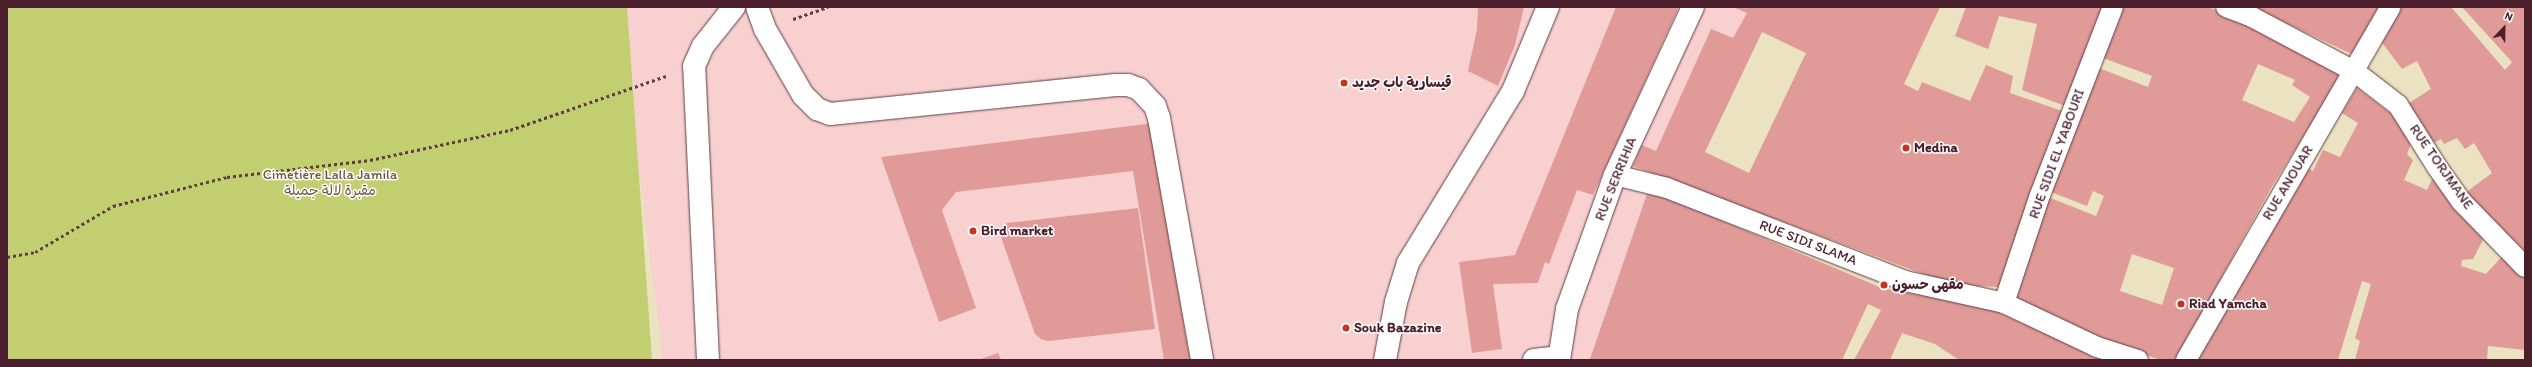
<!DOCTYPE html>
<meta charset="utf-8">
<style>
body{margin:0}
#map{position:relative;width:2532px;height:367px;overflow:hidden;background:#ebe2c1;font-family:Itim,"Playpen Sans Arabic",sans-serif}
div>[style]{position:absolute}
.built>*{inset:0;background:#f7d0cf}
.green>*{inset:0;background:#c2cf70}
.building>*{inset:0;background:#e09a97}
.path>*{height:2.5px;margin-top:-1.25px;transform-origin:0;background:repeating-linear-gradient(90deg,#623c42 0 3px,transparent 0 6px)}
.roads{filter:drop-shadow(0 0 1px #623c42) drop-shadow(0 0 1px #623c42)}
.pedestrian>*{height:20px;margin:-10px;padding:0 10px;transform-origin:10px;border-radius:10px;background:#fff}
.minor>*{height:22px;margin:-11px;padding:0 11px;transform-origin:11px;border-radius:11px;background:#fff}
.dots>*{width:11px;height:11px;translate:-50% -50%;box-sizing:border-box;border:2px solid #fff;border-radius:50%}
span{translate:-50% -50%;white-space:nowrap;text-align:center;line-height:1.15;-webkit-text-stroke:3px #fff;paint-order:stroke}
.poi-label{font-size:14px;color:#4a1f2b;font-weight:700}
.left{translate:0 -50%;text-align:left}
.street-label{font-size:14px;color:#4a1f2b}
.park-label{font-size:14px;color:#6e5440}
.frame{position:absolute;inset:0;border:8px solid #4a1f2b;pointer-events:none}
.north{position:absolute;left:2484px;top:8px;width:40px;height:40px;-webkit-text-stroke:3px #fff;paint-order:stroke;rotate:22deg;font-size:11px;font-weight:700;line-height:16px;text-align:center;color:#4a1f2b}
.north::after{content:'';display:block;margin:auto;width:14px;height:18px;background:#4a1f2b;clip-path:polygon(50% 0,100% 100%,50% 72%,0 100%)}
</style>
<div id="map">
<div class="built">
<div style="clip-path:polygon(618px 7px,1765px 7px,1692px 144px,1627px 350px,1629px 360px,663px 360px)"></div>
</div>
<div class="green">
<div style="clip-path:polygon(7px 7px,627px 7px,652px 360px,7px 360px)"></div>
</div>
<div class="building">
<div style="clip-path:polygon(1478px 7px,1524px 7px,1515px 45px,1498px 86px,1468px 71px,1477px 29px)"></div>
<div style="clip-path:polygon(1616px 7px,1675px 7px,1678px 9px,1593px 195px,1577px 190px,1549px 264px,1545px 262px,1538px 283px,1493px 284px,1502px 349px,1472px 353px,1459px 262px,1515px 255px)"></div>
<div style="clip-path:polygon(evenodd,1733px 7px,1940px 7px,1904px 84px,1918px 91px,1922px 82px,1970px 101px,1986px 65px,2013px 76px,2010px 93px,2065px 112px,2001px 287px,1953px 285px,1633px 166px,1642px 145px,1656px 151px,1711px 29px,1733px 38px,1747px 13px,1733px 7px,1762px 32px,1806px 53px,1749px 173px,1705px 152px,1762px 32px)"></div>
<div style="clip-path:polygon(1966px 7px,2105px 7px,2068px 107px,2022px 90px,2037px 24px,1999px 16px,1988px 49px,1955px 36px)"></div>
<div style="clip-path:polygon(evenodd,2120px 7px,2207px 7px,2249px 21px,2343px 73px,2271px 188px,2184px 345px,2178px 360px,2161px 360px,2107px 342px,2012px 299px,2048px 197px,2096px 216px,2104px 196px,2093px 191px,2087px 206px,2051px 192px,2096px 67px,2148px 87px,2152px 76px,2100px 57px,2120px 7px,2258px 64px,2295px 80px,2292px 85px,2310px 97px,2294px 122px,2242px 100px,2258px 64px,2120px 7px,2132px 254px,2174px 268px,2162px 305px,2120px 291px,2132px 254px)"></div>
<div style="clip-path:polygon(2251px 7px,2381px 7px,2354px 55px)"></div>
<div style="clip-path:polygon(2400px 7px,2451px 7px,2505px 70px,2512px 62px,2462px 7px,2525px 7px,2525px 251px,2465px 193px,2492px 173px,2474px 143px,2465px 149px,2457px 138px,2444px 144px,2441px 139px,2429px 146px,2406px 105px,2431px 89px,2417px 61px,2402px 69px,2380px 40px)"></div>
<div style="clip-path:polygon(2357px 88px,2402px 122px,2411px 144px,2407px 154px,2413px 160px,2404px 180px,2427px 190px,2432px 179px,2452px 193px,2486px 234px,2473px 259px,2462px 260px,2461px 266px,2486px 274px,2504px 254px,2525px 275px,2525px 350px,2488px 346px,2487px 360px,2355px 360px,2360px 341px,2355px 338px,2371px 284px,2362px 281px,2338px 360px,2197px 360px,2306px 167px,2313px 171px,2323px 150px,2340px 157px,2358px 123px,2342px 113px)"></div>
<div style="clip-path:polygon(1154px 123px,1157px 168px,1190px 360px,1164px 360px,1133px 171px,956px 192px,942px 210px,976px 308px,939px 322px,881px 157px)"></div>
<div style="clip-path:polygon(1647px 194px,1671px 199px,1882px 288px,1986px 307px,2093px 354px,2113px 360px,1959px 360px,1935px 344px,1902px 333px,1890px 360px,1854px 360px,1881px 310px,1868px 304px,1842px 360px,1590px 359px)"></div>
<div style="clip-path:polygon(1138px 208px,1155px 329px,1048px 341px,1041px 339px,1035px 334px,1000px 234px,1002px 227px,1007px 223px)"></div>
<div style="clip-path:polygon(998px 353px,1001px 360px,978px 360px)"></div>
</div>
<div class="path">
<div style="left:793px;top:19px;width:37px;rotate:-19deg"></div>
<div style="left:7px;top:257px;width:28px;rotate:-10deg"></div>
<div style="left:35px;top:252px;width:91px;rotate:-30.5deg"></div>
<div style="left:113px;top:206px;width:118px;rotate:-14.3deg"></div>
<div style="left:227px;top:177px;width:144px;rotate:-6.8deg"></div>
<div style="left:370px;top:160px;width:143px;rotate:-12.1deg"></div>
<div style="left:510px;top:130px;width:165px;rotate:-19.1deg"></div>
</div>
<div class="roads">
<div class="pedestrian">
<div style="left:2226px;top:7px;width:28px;rotate:21deg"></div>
<div style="left:2252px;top:17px;width:115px;rotate:27.9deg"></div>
<div style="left:2354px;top:71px;width:56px;rotate:37.7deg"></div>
<div style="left:2398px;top:105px;width:73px;rotate:57.8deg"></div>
<div style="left:2437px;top:167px;width:42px;rotate:54.8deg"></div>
<div style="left:2461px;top:201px;width:92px;rotate:45.9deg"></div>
<div style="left:1615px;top:175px;width:54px;rotate:14deg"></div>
<div style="left:1667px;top:188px;width:256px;rotate:21.3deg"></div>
<div style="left:1905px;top:281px;width:101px;rotate:12.5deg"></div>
<div style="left:2004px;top:303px;width:103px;rotate:25.3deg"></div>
<div style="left:2097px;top:347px;width:43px;rotate:17.6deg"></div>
<div style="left:2004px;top:303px;width:114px;rotate:-71.6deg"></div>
<div style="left:2040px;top:195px;width:202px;rotate:-68.8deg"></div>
<div style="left:2186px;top:360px;width:408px;rotate:-59.9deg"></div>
</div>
<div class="minor">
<div style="left:757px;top:7px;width:23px;rotate:70deg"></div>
<div style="left:765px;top:29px;width:76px;rotate:60.1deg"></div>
<div style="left:803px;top:95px;width:20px;rotate:45deg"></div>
<div style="left:817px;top:109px;width:14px;rotate:21deg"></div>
<div style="left:830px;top:114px;width:287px;rotate:-5.8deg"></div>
<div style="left:1116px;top:85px;width:12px"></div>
<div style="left:1128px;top:85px;width:12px;rotate:20deg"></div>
<div style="left:1139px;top:89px;width:23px;rotate:47deg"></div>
<div style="left:1155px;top:106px;width:13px;rotate:72deg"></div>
<div style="left:1159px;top:118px;width:246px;rotate:79.9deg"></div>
<div style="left:708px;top:360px;width:294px;rotate:-92.7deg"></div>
<div style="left:694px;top:66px;width:22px;rotate:-66deg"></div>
<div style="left:703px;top:46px;width:50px;rotate:-51.5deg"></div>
<div style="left:1385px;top:360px;width:59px;rotate:-79.3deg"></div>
<div style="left:1396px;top:302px;width:41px;rotate:-72.9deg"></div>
<div style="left:1408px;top:263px;width:202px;rotate:-58.6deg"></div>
<div style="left:1513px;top:91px;width:91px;rotate:-67.4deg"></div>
<div style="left:1534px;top:360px;width:24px;rotate:-7deg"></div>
<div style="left:1559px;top:360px;width:52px;rotate:-81.1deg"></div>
<div style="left:1567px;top:309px;width:142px;rotate:-70.3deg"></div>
<div style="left:1615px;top:175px;width:185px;rotate:-65.1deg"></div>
</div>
</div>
<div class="dots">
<div style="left:1344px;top:83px;background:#c8321e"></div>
<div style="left:1906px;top:148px;background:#c8321e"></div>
<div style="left:973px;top:231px;background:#c8321e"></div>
<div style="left:1884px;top:285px;background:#c8321e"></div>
<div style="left:2181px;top:304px;background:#c8321e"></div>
<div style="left:1346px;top:328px;background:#c8321e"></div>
</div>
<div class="poi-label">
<span class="left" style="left:1352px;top:83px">قيسارية باب جديد</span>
<span class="left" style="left:1914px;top:148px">Medina</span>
<span class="left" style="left:981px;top:231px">Bird market</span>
<span class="left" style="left:1892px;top:285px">مقهى حسون</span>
<span class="left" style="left:2189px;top:304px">Riad Yamcha</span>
<span class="left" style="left:1354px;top:328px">Souk Bazazine</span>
</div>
<div class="street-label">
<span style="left:2057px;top:154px;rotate:-70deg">RUE SIDI EL YABOURI</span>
<span style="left:2441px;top:167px;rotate:55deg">RUE TORJMANE</span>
<span style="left:1616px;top:179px;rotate:-68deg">RUE SERRIHIA</span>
<span style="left:2288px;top:183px;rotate:-59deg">RUE ANOUAR</span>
<span style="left:1808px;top:243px;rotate:21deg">RUE SIDI SLAMA</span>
</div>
<div class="park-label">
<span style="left:330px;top:183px">Cimetière Lalla Jamila<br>مقبرة لالة جميلة</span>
</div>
<div class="frame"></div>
<div class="north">N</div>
</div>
